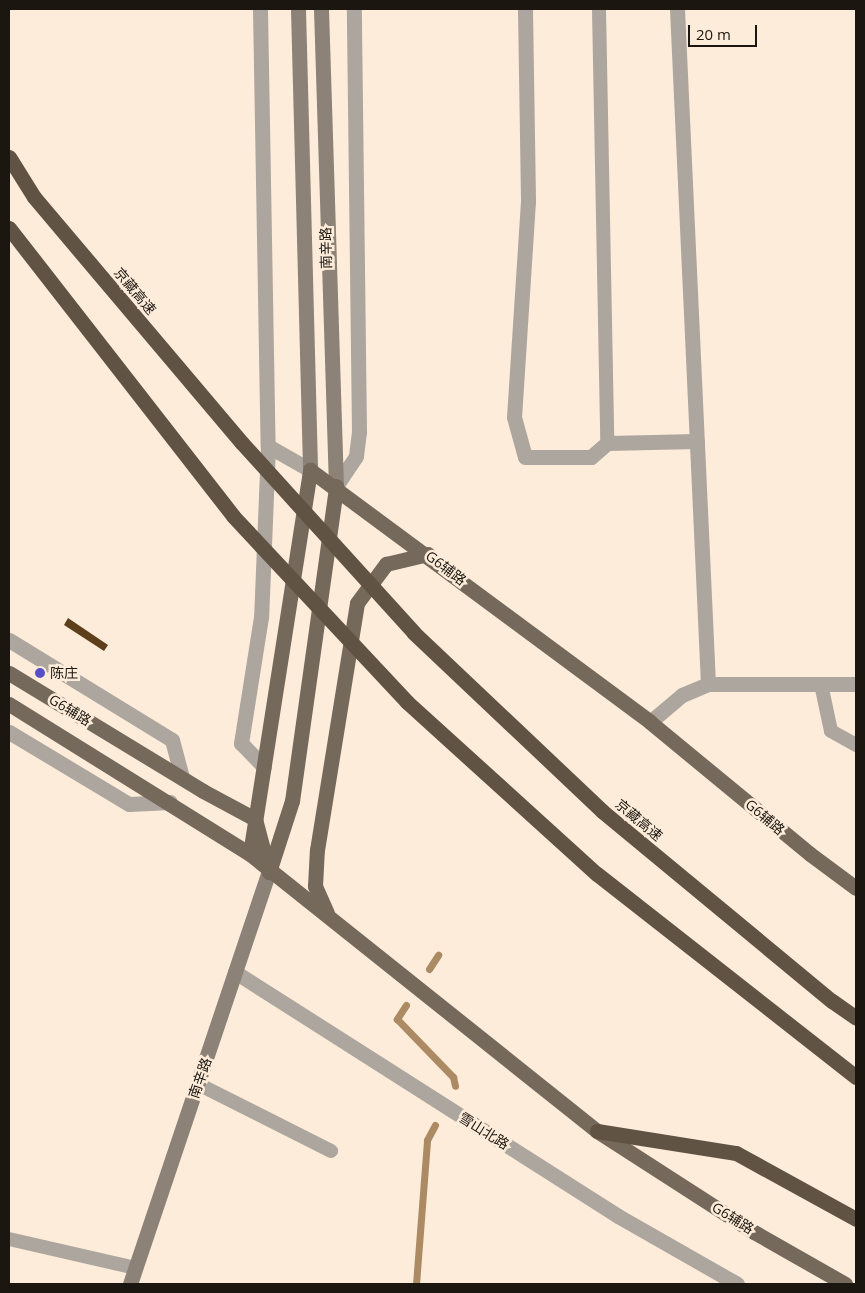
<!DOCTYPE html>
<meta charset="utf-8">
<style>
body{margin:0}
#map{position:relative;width:865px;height:1293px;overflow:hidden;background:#fdecda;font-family:"Open Sans","Noto Sans SC",sans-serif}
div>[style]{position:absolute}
.stream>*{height:7px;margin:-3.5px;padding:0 3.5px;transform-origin:3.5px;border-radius:3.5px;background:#ab8a64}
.building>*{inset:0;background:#5d401b}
.service>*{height:14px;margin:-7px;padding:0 7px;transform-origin:7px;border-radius:7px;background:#aca69e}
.minor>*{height:15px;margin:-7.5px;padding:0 7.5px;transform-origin:7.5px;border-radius:7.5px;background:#aca69e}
.tertiary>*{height:15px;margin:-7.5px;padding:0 7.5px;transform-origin:7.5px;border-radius:7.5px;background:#aca69e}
.secondary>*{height:15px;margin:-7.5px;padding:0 7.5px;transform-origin:7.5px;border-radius:7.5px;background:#8c8277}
.primary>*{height:15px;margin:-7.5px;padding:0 7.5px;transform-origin:7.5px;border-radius:7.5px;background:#75695b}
.motorway>*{height:15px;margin:-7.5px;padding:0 7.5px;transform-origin:7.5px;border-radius:7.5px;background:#615344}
.motorway-bridge>*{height:15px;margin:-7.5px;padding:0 7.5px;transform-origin:7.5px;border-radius:7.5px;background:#615344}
.dots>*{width:14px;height:14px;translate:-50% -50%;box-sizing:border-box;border:2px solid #fdecda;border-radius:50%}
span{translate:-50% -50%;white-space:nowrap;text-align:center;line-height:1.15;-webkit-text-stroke:5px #fdecda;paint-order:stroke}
.street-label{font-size:14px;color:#1b160f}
.poi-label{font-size:14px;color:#1b160f}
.left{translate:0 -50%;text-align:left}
.frame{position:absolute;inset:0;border:10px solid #1b160f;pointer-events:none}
.scale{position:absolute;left:688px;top:25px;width:69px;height:22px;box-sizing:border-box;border:2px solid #1b160f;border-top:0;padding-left:6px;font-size:15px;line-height:18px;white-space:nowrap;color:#1b160f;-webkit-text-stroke:4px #fdecda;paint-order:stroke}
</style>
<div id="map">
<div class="stream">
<div style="left:429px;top:969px;width:17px;rotate:-57deg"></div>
<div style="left:406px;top:1005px;width:17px;rotate:123deg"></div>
<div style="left:397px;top:1019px;width:81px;rotate:46deg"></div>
<div style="left:453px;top:1077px;width:9px;rotate:77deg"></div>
<div style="left:416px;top:1284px;width:144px;rotate:-85.6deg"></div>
<div style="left:427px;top:1140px;width:17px;rotate:-62deg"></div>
</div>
<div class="building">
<div style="clip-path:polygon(68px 618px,108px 645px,104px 651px,64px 625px)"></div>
</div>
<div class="service">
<div style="left:599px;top:9px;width:434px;rotate:88.9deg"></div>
<div style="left:821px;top:684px;width:48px;rotate:78deg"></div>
<div style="left:831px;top:731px;width:29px;rotate:29deg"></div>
<div style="left:198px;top:1084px;width:149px;rotate:26.7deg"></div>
<div style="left:9px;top:1239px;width:130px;rotate:12.9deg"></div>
</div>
<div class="minor">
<div style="left:260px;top:9px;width:437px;rotate:89deg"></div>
<div style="left:268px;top:446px;width:171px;rotate:92.3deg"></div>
<div style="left:261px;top:617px;width:128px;rotate:99deg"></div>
<div style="left:241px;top:743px;width:33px;rotate:46deg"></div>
<div style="left:525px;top:9px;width:192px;rotate:89.1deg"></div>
<div style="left:528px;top:201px;width:216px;rotate:93.7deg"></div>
<div style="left:514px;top:417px;width:41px;rotate:74.6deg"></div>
<div style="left:525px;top:457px;width:66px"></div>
<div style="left:591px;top:457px;width:21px;rotate:-41deg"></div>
<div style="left:607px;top:443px;width:90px;rotate:-1.3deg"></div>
<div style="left:677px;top:9px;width:676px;rotate:87.37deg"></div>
<div style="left:268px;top:446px;width:48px;rotate:29.7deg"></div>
<div style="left:336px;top:486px;width:36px;rotate:-56deg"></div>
<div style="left:356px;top:456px;width:24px;rotate:-83deg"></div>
<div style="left:359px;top:432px;width:423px;rotate:-90.7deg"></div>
<div style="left:650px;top:722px;width:42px;rotate:-40.2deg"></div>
<div style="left:682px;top:695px;width:28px;rotate:-23deg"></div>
<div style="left:708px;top:684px;width:148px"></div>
</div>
<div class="tertiary">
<div style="left:9px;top:640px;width:191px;rotate:31.5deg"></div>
<div style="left:172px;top:740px;width:39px;rotate:75deg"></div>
<div style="left:9px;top:732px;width:140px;rotate:31deg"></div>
<div style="left:129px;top:804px;width:41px;rotate:-2.8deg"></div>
<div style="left:235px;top:972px;width:454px;rotate:32.5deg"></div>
<div style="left:618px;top:1216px;width:137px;rotate:29.7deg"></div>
</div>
<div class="secondary">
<div style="left:298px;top:9px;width:461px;rotate:88.5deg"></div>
<div style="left:321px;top:9px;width:477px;rotate:88.2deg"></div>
<div style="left:130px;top:1284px;width:435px;rotate:-71.4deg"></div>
</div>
<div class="primary">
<div style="left:9px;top:673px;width:227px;rotate:31.3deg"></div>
<div style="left:203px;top:791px;width:59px;rotate:28.3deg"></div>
<div style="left:255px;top:819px;width:55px;rotate:75.2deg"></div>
<div style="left:9px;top:704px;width:284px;rotate:31.9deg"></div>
<div style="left:250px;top:854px;width:444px;rotate:38.6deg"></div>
<div style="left:597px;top:1131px;width:187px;rotate:32.8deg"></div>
<div style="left:754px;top:1232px;width:105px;rotate:29.7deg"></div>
<div style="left:250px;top:854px;width:389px;rotate:-81.1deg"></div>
<div style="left:310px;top:470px;width:423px;rotate:36.5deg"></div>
<div style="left:650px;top:722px;width:207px;rotate:39.5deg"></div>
<div style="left:810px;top:854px;width:57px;rotate:36.5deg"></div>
<div style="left:269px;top:872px;width:75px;rotate:-72.1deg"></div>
<div style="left:292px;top:801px;width:318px;rotate:-82deg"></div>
<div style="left:327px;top:913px;width:30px;rotate:-114deg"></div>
<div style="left:315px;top:886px;width:36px;rotate:-87deg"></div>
<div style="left:317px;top:850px;width:250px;rotate:-80.8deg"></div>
<div style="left:357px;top:603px;width:49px;rotate:-53.4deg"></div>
<div style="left:386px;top:564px;width:43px;rotate:-13.4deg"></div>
</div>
<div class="motorway">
<div style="left:9px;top:157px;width:47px;rotate:58deg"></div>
<div style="left:34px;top:197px;width:322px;rotate:49.8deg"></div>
<div style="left:9px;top:228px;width:365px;rotate:52.1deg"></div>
<div style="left:414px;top:633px;width:259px;rotate:43.4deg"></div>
<div style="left:602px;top:811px;width:298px;rotate:39.6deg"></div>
<div style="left:832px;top:1001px;width:29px;rotate:35deg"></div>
<div style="left:407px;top:702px;width:256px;rotate:42.2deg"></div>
<div style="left:597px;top:874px;width:329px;rotate:38.1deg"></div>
<div style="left:597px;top:1131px;width:141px;rotate:9deg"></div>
<div style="left:736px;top:1153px;width:137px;rotate:28.8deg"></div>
</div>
<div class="motorway-bridge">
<div style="left:242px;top:443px;width:256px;rotate:47.8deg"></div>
<div style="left:233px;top:516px;width:255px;rotate:46.9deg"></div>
</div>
<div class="dots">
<div style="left:40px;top:673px;background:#574fc7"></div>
</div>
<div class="street-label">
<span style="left:326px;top:248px;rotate:-91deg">南辛路</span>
<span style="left:135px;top:291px;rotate:50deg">京藏高速</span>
<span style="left:446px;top:568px;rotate:37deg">G6辅路</span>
<span style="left:70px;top:710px;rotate:31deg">G6辅路</span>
<span style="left:765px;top:817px;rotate:40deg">G6辅路</span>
<span style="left:639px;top:820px;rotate:40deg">京藏高速</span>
<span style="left:200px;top:1078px;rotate:-71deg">南辛路</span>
<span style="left:484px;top:1131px;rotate:32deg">雪山北路</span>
<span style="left:733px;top:1218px;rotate:32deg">G6辅路</span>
</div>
<div class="poi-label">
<span class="left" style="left:50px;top:673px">陈庄</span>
</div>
<div class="frame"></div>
<div class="scale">20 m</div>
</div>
